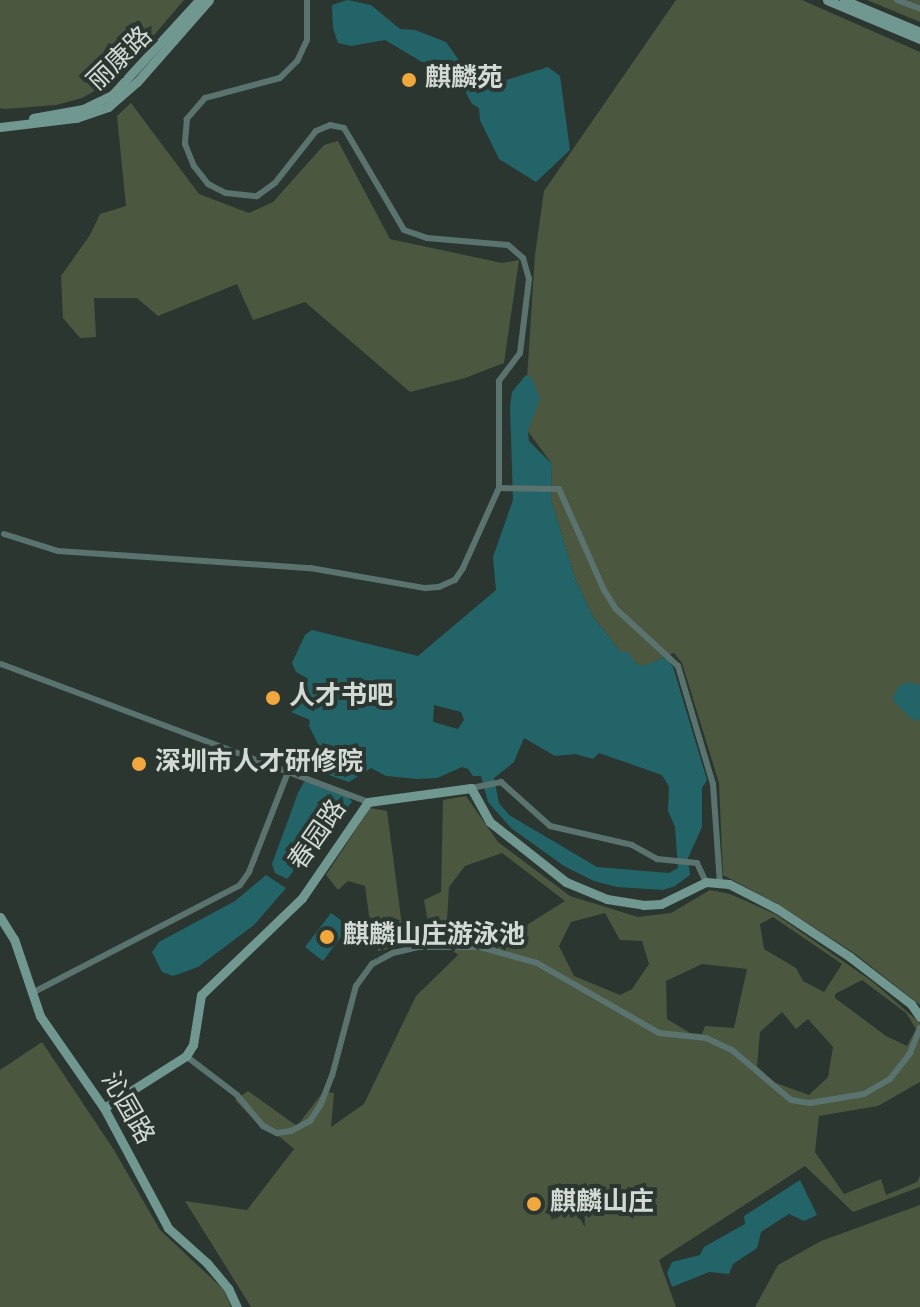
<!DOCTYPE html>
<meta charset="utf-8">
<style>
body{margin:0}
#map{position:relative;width:920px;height:1307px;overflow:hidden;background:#2b3631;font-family:Overpass,"Noto Sans SC",sans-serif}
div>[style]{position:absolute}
.green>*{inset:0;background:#4b573e}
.water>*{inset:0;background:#236469}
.street>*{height:6px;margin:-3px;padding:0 3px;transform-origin:3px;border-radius:3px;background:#5b736f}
.secondary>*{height:9px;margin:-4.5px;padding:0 4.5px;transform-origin:4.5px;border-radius:4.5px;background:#709790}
.dots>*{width:22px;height:22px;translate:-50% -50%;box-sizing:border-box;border:4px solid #2b3631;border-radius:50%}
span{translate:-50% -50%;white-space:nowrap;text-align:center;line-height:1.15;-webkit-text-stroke:8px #2b3631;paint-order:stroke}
.street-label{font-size:26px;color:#d3dad6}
.poi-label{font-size:26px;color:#d3dad6;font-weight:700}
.left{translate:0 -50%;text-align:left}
</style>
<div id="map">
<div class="green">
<div style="clip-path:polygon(0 0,184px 0,132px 61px,105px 85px,82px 98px,56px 105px,5px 109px,0 108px)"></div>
<div style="clip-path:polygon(676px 0,802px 0,920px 52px,920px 1005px,854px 953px,778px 904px,723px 875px,719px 783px,682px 663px,674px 653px,643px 667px,635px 663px,619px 650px,592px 615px,575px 578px,551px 499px,552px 464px,524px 426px,535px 255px,544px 191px)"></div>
<div style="clip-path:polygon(867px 0,920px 0,920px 22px)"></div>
<div style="clip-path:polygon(131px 103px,199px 194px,249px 213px,273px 202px,324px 145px,338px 141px,390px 239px,502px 263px,519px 260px,504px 363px,465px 378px,410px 392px,305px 302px,253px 320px,237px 284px,158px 316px,137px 298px,94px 298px,96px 337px,80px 338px,63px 318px,61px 276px,90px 235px,100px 214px,126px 206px,117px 116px)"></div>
<div style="clip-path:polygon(evenodd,466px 796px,498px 842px,570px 896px,638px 917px,671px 913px,710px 890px,730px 894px,775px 914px,873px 982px,920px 1023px,920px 1082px,878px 1106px,819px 1116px,815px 1152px,844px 1194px,881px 1179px,886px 1195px,917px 1182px,920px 1176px,920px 1187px,853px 1212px,805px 1166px,659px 1260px,676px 1307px,251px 1307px,185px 1201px,247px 1210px,294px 1149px,280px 1137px,263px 1129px,235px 1100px,248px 1091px,297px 1126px,323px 1092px,334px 1093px,331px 1127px,364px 1104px,416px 996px,458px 955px,437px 938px,374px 952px,365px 886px,348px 881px,338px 890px,326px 875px,370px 808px,387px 811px,403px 933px,429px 928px,424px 900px,441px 892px,443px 800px,466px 796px,502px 853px,565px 901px,522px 928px,484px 924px,477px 937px,446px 936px,449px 887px,465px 866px,502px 853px,466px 796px,605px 913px,620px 940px,642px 941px,649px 964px,632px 989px,620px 995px,574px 976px,559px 946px,571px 922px,605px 913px,466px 796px,773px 917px,842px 964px,824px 992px,803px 981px,796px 968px,764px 949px,760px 924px,773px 917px,466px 796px,702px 964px,747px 969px,734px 1028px,705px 1026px,702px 1034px,690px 1033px,667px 1019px,666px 981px,702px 964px,466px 796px,862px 980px,906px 1013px,916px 1029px,907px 1046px,886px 1036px,835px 998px,835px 994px,862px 980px,466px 796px,782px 1012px,796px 1029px,808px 1019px,833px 1047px,828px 1077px,809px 1095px,773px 1082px,757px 1066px,760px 1032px,782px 1012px)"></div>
<div style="clip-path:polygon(42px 1042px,114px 1150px,160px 1230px,224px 1290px,231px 1307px,0 1307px,0 1070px)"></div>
<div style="clip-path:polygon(920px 1205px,920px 1307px,755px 1307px,778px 1265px,821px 1241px)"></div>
</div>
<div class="water">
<div style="clip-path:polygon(348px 0,371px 5px,400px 29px,415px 30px,446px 42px,463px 66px,477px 74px,506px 80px,548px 67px,560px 76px,570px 150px,536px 182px,499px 159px,480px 120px,479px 108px,472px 104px,461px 83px,454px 82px,441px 67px,422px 62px,385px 40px,351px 46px,338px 43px,333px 28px,332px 5px)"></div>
<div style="clip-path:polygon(evenodd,526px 375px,532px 378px,540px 399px,528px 431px,529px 441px,552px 464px,551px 499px,575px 578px,592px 615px,619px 650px,629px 653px,635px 663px,643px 666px,666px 657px,673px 667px,707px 780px,702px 788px,702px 827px,688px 858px,690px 875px,675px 886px,663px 890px,617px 887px,594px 881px,564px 866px,511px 828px,488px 802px,481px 776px,473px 776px,468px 769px,462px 767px,437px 778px,417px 779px,386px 776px,371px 768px,349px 782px,314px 770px,319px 746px,309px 726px,310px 720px,291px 712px,307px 678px,296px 672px,292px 663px,305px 635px,312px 630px,418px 656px,496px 590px,493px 557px,513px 500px,510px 407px,512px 392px,526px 375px,434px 705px,461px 712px,464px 720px,458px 729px,433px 722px,434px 705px,526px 375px,524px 738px,555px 756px,576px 754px,593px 759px,599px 753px,662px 775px,669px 787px,668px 811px,675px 827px,678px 868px,669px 873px,597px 867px,509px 815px,499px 803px,494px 778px,514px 762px,524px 738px)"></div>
<div style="clip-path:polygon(911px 682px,920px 686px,920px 721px,910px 718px,892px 699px,900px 685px)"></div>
<div style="clip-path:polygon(312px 781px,347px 795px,352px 802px,287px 879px,275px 873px,272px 864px,298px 793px,304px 782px)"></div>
<div style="clip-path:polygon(266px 875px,286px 888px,254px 925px,198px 967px,173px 976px,162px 972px,152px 952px,159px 942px,235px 901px)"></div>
<div style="clip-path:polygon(331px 913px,349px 926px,323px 961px,305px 947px)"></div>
<div style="clip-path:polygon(800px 1180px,817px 1215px,804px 1221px,789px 1214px,761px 1232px,757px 1248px,733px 1264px,729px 1274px,709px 1272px,672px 1287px,667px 1273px,672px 1262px,700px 1255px,704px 1247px,745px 1224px,744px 1216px)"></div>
</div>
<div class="street">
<div style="left:307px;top:0;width:40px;rotate:90deg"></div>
<div style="left:307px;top:40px;width:23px;rotate:115deg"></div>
<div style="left:297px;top:61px;width:24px;rotate:135deg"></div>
<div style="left:280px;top:78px;width:78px;rotate:165.1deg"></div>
<div style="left:205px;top:98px;width:28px;rotate:131deg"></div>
<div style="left:187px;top:119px;width:25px;rotate:95deg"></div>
<div style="left:185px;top:144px;width:24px;rotate:68deg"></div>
<div style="left:194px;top:166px;width:23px;rotate:52deg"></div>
<div style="left:208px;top:184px;width:20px;rotate:27deg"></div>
<div style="left:226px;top:193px;width:31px;rotate:6deg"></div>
<div style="left:257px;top:196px;width:22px;rotate:-36deg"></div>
<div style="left:275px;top:183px;width:66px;rotate:-51.7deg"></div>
<div style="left:316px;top:131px;width:15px;rotate:-23deg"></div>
<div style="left:330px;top:125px;width:14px;rotate:12deg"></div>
<div style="left:344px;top:128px;width:118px;rotate:59.5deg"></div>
<div style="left:404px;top:230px;width:24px;rotate:19deg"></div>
<div style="left:427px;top:238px;width:81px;rotate:4.9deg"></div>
<div style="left:508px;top:245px;width:20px;rotate:41deg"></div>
<div style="left:523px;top:258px;width:22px;rotate:74deg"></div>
<div style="left:529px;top:279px;width:75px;rotate:96.9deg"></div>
<div style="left:520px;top:353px;width:35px;rotate:127deg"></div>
<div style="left:499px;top:381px;width:107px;rotate:90deg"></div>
<div style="left:897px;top:0;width:25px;rotate:21deg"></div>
<div style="left:4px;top:534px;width:57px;rotate:17.5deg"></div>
<div style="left:58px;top:551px;width:253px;rotate:3.9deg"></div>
<div style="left:310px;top:568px;width:117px;rotate:9.9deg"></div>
<div style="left:425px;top:588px;width:14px;rotate:-4deg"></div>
<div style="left:439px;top:587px;width:17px;rotate:-24deg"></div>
<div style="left:455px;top:580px;width:14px;rotate:-56deg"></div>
<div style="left:463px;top:568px;width:88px;rotate:-65.8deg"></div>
<div style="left:499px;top:488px;width:60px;rotate:1deg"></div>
<div style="left:559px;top:489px;width:111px;rotate:66deg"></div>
<div style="left:604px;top:590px;width:22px;rotate:58deg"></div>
<div style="left:616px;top:609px;width:84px;rotate:42.6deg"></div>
<div style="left:678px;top:666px;width:123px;rotate:73.5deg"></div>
<div style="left:713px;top:784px;width:99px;rotate:86deg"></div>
<div style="left:1px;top:664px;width:392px;rotate:20.6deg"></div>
<div style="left:471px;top:788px;width:31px;rotate:-11deg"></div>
<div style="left:501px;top:782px;width:66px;rotate:41.9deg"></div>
<div style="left:550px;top:826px;width:84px;rotate:13deg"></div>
<div style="left:632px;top:845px;width:29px;rotate:29deg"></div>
<div style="left:657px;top:859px;width:40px;rotate:5.7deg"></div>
<div style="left:697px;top:863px;width:21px;rotate:65deg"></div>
<div style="left:32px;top:993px;width:234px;rotate:-27.4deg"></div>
<div style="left:240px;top:885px;width:16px;rotate:-55deg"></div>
<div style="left:249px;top:872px;width:107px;rotate:-68.7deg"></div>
<div style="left:186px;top:1056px;width:64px;rotate:37.4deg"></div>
<div style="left:237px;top:1095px;width:40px;rotate:50deg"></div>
<div style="left:263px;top:1126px;width:16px;rotate:27deg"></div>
<div style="left:277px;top:1133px;width:14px;rotate:-8deg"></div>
<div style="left:291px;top:1131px;width:21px;rotate:-28deg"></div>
<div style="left:310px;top:1121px;width:20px;rotate:-57deg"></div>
<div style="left:321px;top:1104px;width:30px;rotate:-69deg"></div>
<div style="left:332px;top:1076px;width:93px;rotate:-75.1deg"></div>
<div style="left:356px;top:986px;width:27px;rotate:-54deg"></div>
<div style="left:372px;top:964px;width:24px;rotate:-28deg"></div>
<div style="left:393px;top:953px;width:28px;rotate:-13deg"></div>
<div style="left:420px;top:947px;width:60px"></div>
<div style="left:480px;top:947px;width:59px;rotate:15.7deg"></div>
<div style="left:537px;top:963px;width:141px;rotate:29.8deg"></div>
<div style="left:659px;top:1033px;width:47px;rotate:6.1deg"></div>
<div style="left:706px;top:1038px;width:29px;rotate:25deg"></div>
<div style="left:732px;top:1050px;width:77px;rotate:40.3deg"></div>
<div style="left:791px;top:1100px;width:19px;rotate:9deg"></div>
<div style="left:810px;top:1103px;width:55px;rotate:-9.5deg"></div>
<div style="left:864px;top:1094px;width:30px;rotate:-30deg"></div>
<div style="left:890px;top:1079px;width:33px;rotate:-52deg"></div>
<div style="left:910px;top:1053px;width:27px;rotate:-68deg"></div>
</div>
<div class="secondary">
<div style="left:827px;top:0;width:101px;rotate:22.8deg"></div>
<div style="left:844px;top:0;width:82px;rotate:22.8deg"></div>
<div style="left:33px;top:118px;width:51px;rotate:-10.2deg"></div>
<div style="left:83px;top:109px;width:32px;rotate:-26deg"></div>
<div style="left:112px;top:95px;width:129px;rotate:-47.5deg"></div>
<div style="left:0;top:127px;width:77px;rotate:-6.8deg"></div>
<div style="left:76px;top:118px;width:34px;rotate:-19deg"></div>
<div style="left:108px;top:107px;width:38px;rotate:-41deg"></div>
<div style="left:137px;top:82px;width:109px;rotate:-48.7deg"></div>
<div style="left:0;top:917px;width:26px;rotate:58deg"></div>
<div style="left:14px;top:939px;width:81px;rotate:71.3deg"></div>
<div style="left:40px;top:1016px;width:112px;rotate:55.2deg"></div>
<div style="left:104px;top:1108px;width:136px;rotate:61.9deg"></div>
<div style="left:168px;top:1228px;width:52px;rotate:41.9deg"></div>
<div style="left:207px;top:1263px;width:33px;rotate:50deg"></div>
<div style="left:228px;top:1288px;width:21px;rotate:65deg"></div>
<div style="left:104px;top:1108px;width:97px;rotate:-32.4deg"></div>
<div style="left:186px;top:1056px;width:13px;rotate:-58deg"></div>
<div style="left:193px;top:1045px;width:51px;rotate:-80.9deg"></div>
<div style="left:201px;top:995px;width:140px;rotate:-43.8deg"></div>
<div style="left:302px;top:898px;width:116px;rotate:-55.5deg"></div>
<div style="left:368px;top:802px;width:104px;rotate:-7.7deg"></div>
<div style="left:471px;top:788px;width:39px;rotate:61deg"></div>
<div style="left:490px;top:822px;width:97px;rotate:38.3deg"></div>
<div style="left:566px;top:882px;width:44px;rotate:22.5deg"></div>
<div style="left:607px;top:899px;width:36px;rotate:9deg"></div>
<div style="left:643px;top:905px;width:18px;rotate:-3deg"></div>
<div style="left:661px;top:904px;width:50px;rotate:-26.1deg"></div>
<div style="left:706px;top:882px;width:23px;rotate:5deg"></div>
<div style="left:729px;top:884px;width:53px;rotate:27.1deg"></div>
<div style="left:776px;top:908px;width:89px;rotate:33.5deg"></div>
<div style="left:850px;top:957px;width:77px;rotate:37.6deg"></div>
<div style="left:911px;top:1004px;width:16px;rotate:55deg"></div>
</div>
<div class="dots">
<div style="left:409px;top:80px;background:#efa73e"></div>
<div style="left:273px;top:698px;background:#efa73e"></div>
<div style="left:139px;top:764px;background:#efa73e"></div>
<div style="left:327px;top:937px;background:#efa73e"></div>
<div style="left:534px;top:1204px;background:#efa73e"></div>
</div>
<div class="street-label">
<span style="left:121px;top:60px;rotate:-44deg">丽康路</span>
<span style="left:319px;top:836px;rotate:-55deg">春园路</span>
<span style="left:126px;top:1109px;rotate:60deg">沁园路</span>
</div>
<div class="poi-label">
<span class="left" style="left:425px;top:80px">麒麟苑</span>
<span class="left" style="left:289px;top:698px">人才书吧</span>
<span class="left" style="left:155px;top:764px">深圳市人才研修院</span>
<span class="left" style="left:343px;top:937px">麒麟山庄游泳池</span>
<span class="left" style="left:550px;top:1204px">麒麟山庄</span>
</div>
</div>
